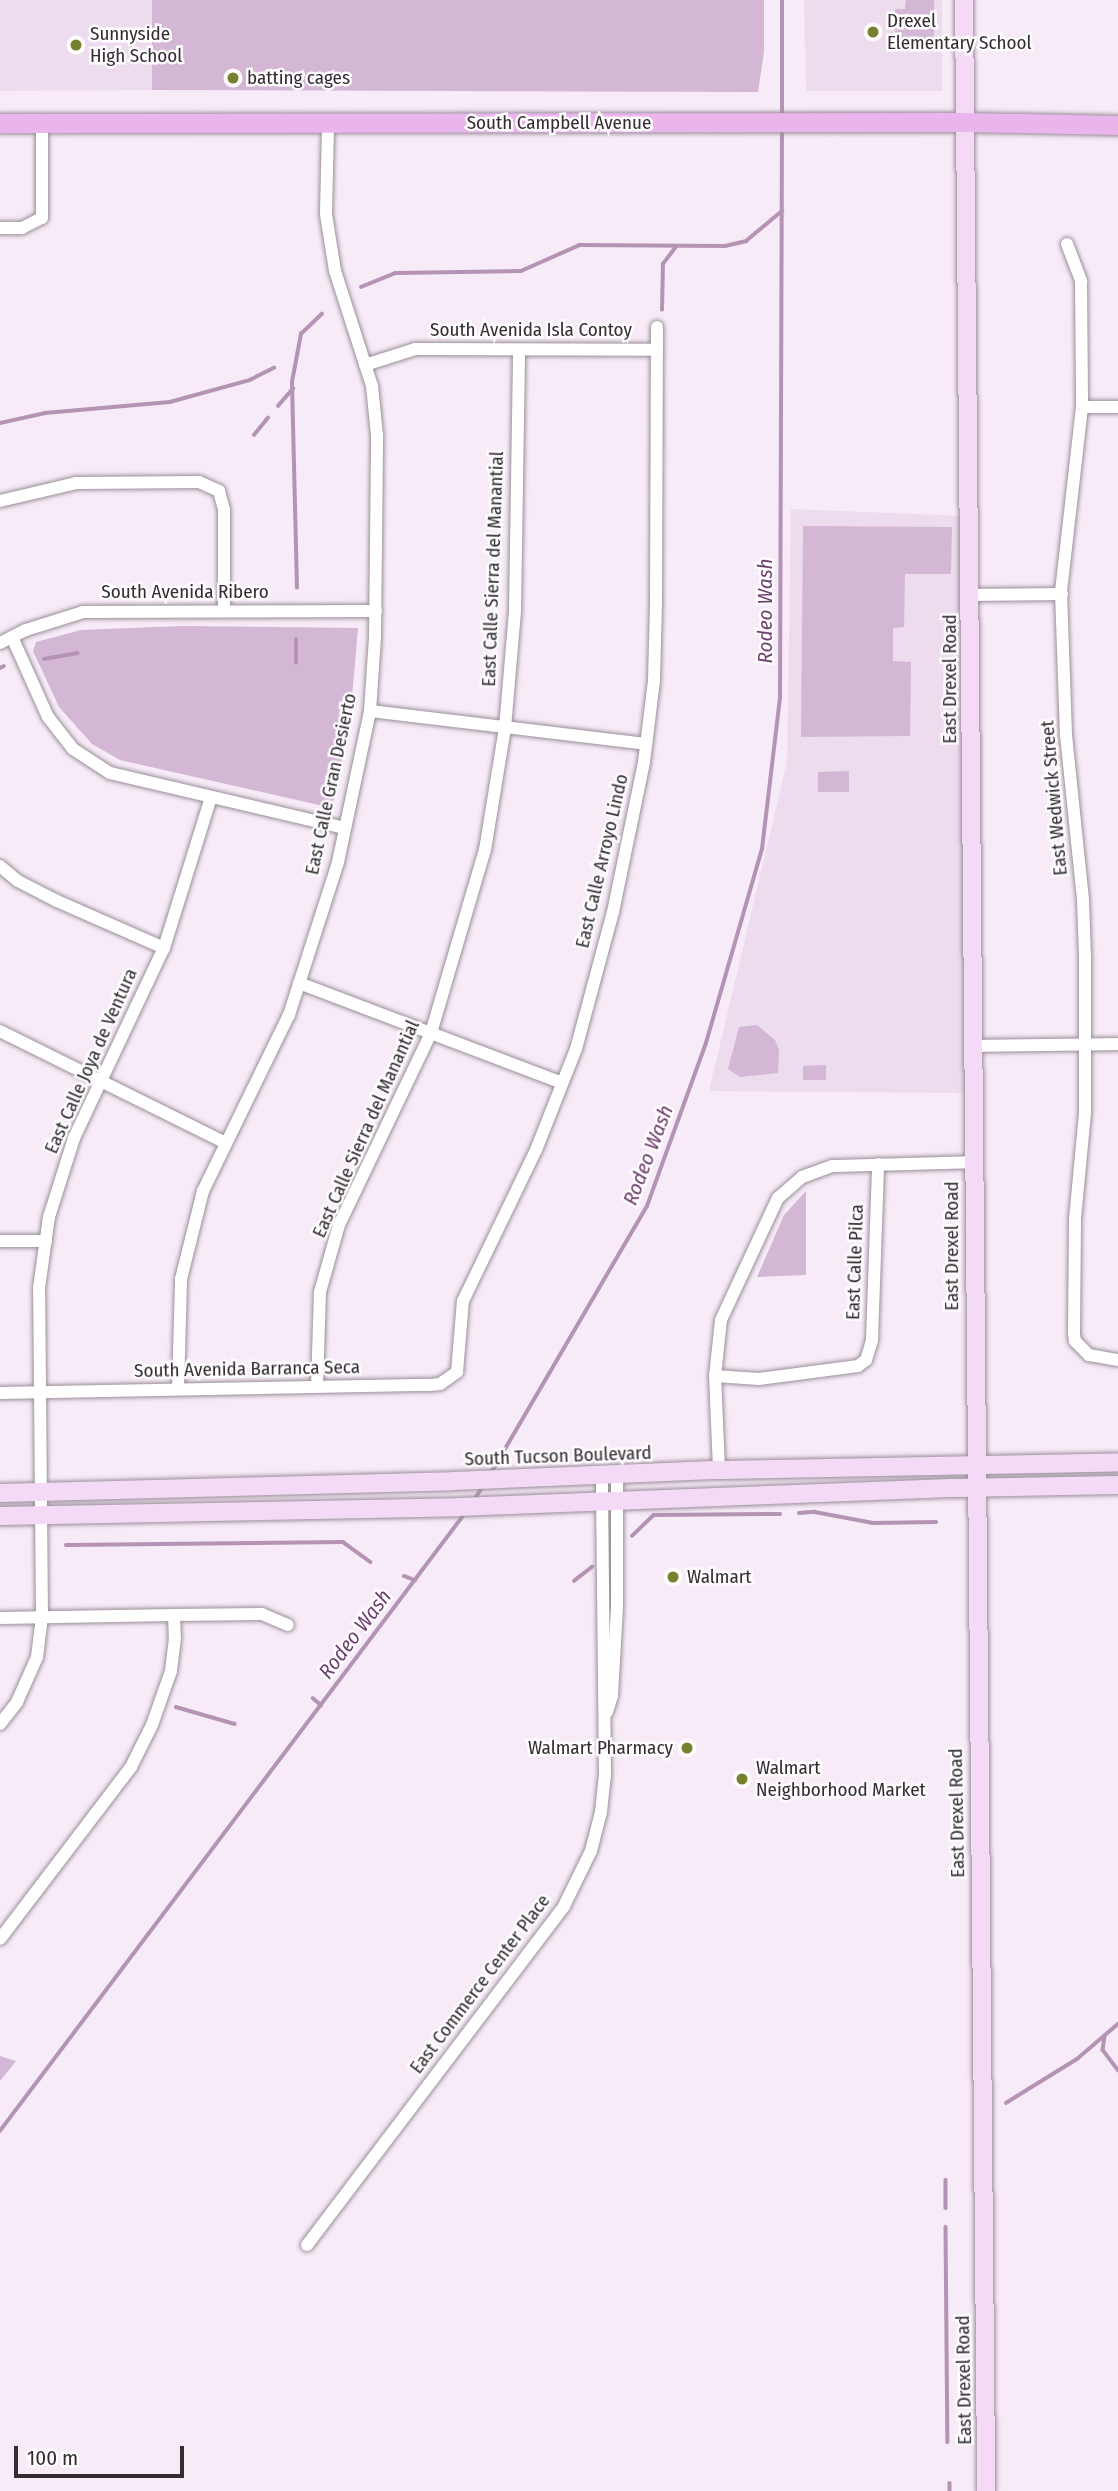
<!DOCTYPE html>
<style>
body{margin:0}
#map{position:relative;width:1118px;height:2491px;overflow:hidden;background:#f7ebf7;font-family:"Fira Sans Condensed",sans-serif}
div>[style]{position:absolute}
.built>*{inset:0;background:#eddced}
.green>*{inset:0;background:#d4b6d5}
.stream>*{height:3.5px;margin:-1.75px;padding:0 1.75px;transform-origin:1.75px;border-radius:1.75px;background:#b493b5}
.roads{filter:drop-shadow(0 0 2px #998f99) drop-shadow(0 0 2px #998f99)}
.street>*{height:12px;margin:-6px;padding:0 6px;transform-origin:6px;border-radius:6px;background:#fff}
.secondary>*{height:18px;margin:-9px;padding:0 9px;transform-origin:9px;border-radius:9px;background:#f4daf6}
.primary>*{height:19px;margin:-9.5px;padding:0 9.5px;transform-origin:9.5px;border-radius:9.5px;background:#eab4ec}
.dots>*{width:19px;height:19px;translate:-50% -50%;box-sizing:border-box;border:4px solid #fefcfe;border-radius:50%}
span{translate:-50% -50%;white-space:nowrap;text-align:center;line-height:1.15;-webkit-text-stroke:5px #fefcfe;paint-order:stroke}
.poi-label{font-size:19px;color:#312d31}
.left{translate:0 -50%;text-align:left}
.right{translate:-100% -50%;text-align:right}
.street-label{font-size:19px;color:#312d31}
.water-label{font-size:21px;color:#6d406f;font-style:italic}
.scale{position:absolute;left:14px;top:2446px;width:170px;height:32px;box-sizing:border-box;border:4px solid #312d31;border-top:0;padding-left:9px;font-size:21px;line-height:24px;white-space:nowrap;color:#312d31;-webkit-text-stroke:5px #fefcfe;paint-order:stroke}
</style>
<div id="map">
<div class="built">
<div style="clip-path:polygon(0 0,152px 0,152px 90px,0 91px)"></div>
<div style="clip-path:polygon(804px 0,942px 0,942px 91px,806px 91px)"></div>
<div style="clip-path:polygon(791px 509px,965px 516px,965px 1093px,709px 1091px,787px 762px)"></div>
</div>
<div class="green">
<div style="clip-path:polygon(152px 0,764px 0,764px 52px,758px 92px,152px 90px)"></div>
<div style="clip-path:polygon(906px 0,934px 0,934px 40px,895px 41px,895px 9px,905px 9px)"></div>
<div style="clip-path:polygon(803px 526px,952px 527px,951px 574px,905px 574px,904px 627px,893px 628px,893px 661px,911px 662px,910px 736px,801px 737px)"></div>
<div style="clip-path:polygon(181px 626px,358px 628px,350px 720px,332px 808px,120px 760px,92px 744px,59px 707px,33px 651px,36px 642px,81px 630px)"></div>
<div style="clip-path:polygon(849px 771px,849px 792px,818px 792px,818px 772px)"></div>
<div style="clip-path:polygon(757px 1025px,775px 1040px,779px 1050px,778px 1073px,740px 1077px,728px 1069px,739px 1027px)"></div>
<div style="clip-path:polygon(826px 1065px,826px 1080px,803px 1080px,803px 1066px)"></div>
<div style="clip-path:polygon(806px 1191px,806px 1275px,757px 1277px,784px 1215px)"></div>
<div style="clip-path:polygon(0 2056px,16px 2061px,0 2081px)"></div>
</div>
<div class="stream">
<div style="left:782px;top:117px;width:117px;rotate:-90deg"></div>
<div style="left:361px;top:287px;width:37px;rotate:-22deg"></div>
<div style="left:395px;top:273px;width:126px;rotate:-0.9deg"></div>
<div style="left:521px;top:271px;width:64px;rotate:-23.8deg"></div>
<div style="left:580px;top:245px;width:145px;rotate:0.4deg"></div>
<div style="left:725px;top:246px;width:22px;rotate:-13deg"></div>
<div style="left:746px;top:241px;width:47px;rotate:-39.8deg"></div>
<div style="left:662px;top:310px;width:46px;rotate:-88.8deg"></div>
<div style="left:663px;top:264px;width:21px;rotate:-53deg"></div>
<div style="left:278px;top:406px;width:23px;rotate:-49deg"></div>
<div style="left:0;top:423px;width:46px;rotate:-12.5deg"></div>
<div style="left:45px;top:413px;width:125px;rotate:-5deg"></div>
<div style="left:170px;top:402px;width:83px;rotate:-15.4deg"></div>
<div style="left:250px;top:380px;width:27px;rotate:-27deg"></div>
<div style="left:254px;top:435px;width:22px;rotate:-51deg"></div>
<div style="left:297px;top:588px;width:206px;rotate:-91.4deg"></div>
<div style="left:292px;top:382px;width:49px;rotate:-79.4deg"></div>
<div style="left:301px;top:334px;width:29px;rotate:-44deg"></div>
<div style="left:44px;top:659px;width:34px;rotate:-10deg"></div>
<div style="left:296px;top:663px;width:23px;rotate:-90deg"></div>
<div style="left:0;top:668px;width:4px;rotate:-27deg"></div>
<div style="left:491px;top:1473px;width:309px;rotate:-59.7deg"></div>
<div style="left:647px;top:1206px;width:173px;rotate:-70.1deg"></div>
<div style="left:706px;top:1043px;width:202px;rotate:-73.9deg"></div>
<div style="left:762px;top:849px;width:153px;rotate:-83.2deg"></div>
<div style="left:780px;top:697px;width:569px;rotate:-89.8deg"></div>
<div style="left:474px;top:1500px;width:17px;rotate:-57deg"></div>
<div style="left:799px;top:1513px;width:16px;rotate:-4deg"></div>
<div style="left:815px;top:1512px;width:59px;rotate:10.7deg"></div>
<div style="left:873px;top:1523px;width:63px;rotate:-0.9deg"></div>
<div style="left:632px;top:1536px;width:30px;rotate:-44deg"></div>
<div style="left:654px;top:1515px;width:126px;rotate:-0.5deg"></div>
<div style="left:66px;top:1545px;width:277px;rotate:-0.6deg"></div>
<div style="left:343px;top:1542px;width:34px;rotate:36deg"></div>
<div style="left:404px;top:1576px;width:12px;rotate:20deg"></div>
<div style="left:574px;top:1581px;width:23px;rotate:-38deg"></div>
<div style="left:313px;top:1698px;width:11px;rotate:41deg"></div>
<div style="left:176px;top:1707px;width:61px;rotate:16.1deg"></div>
<div style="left:1105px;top:2036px;width:14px;rotate:98deg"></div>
<div style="left:1103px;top:2050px;width:25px;rotate:53deg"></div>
<div style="left:1006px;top:2103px;width:84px;rotate:-31.8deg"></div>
<div style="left:1077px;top:2059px;width:54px;rotate:-40.5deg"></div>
<div style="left:0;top:2131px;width:775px;rotate:-53.03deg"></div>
<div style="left:946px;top:2180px;width:28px;rotate:90deg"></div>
<div style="left:946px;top:2227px;width:215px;rotate:89.5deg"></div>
<div style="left:950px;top:2483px;width:8px;rotate:90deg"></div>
</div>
<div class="roads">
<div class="street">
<div style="left:0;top:228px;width:22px"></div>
<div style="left:22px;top:228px;width:22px;rotate:-27deg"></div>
<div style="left:42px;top:218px;width:95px;rotate:-90deg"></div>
<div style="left:1067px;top:244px;width:40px;rotate:69deg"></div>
<div style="left:1081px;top:281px;width:126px;rotate:89.5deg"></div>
<div style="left:1082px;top:407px;width:186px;rotate:96.5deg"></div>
<div style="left:1061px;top:592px;width:143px;rotate:88deg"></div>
<div style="left:1066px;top:735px;width:166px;rotate:84.1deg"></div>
<div style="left:1083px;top:900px;width:57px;rotate:88deg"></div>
<div style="left:1085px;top:957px;width:156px;rotate:90deg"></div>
<div style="left:1085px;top:1113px;width:106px;rotate:95.4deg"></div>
<div style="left:1075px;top:1219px;width:115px;rotate:90.5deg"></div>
<div style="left:1074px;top:1334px;width:7px;rotate:82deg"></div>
<div style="left:1075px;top:1341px;width:20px;rotate:45deg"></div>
<div style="left:1089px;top:1355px;width:29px;rotate:10deg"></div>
<div style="left:365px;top:365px;width:52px;rotate:-17.7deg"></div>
<div style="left:415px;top:349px;width:242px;rotate:0.2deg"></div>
<div style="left:1082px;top:407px;width:36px"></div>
<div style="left:219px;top:491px;width:20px;rotate:75deg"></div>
<div style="left:224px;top:510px;width:100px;rotate:90deg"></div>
<div style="left:0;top:501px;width:78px;rotate:-13.3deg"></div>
<div style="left:76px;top:483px;width:123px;rotate:-0.5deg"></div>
<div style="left:199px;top:482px;width:22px;rotate:24deg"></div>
<div style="left:970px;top:595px;width:92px;rotate:-0.6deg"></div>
<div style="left:12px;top:637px;width:88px;rotate:65.8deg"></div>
<div style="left:48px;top:717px;width:41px;rotate:52deg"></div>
<div style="left:73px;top:749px;width:44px;rotate:33deg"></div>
<div style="left:110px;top:773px;width:241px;rotate:13.2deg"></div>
<div style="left:0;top:643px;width:29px;rotate:-27deg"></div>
<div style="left:26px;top:630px;width:60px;rotate:-17.5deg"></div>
<div style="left:83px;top:612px;width:293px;rotate:-0.2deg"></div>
<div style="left:370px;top:711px;width:278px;rotate:6.8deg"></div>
<div style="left:0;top:866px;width:23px;rotate:40deg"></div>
<div style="left:18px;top:881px;width:44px;rotate:27.1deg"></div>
<div style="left:57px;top:901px;width:117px;rotate:23.7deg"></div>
<div style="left:299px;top:983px;width:281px;rotate:20.8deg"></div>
<div style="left:0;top:1031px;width:252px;rotate:26.4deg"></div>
<div style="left:972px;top:1046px;width:146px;rotate:-0.8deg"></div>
<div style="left:0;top:1241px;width:46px"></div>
<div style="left:715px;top:1376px;width:44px;rotate:3.9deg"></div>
<div style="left:759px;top:1379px;width:100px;rotate:-7.5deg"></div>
<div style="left:858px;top:1366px;width:10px;rotate:-37deg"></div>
<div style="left:866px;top:1360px;width:21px;rotate:-73deg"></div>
<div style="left:872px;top:1340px;width:176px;rotate:-88deg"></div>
<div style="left:317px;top:1386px;width:94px;rotate:-88.2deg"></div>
<div style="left:320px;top:1292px;width:70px;rotate:-74.2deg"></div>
<div style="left:339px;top:1225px;width:213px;rotate:-64.4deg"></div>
<div style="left:431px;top:1033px;width:191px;rotate:-73.6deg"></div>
<div style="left:485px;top:850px;width:124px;rotate:-80.7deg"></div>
<div style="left:505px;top:728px;width:117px;rotate:-85.1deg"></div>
<div style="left:515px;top:611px;width:261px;rotate:-89.1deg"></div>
<div style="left:178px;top:1389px;width:110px;rotate:-88.4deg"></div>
<div style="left:181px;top:1279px;width:91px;rotate:-76deg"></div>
<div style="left:203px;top:1191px;width:196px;rotate:-64deg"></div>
<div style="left:289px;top:1015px;width:161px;rotate:-72.2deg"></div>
<div style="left:338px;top:862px;width:154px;rotate:-78deg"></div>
<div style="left:370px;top:711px;width:74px;rotate:-86.1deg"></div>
<div style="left:375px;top:637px;width:202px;rotate:-89.4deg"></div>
<div style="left:377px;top:435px;width:49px;rotate:-95.8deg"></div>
<div style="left:372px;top:386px;width:121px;rotate:-107.8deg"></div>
<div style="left:335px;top:271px;width:58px;rotate:-99deg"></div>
<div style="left:326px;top:214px;width:90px;rotate:-88.7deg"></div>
<div style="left:0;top:1393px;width:430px;rotate:-1.1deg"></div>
<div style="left:430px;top:1385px;width:10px;rotate:-6deg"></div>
<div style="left:440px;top:1384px;width:21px;rotate:-35deg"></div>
<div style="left:457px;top:1372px;width:71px;rotate:-85.2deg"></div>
<div style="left:463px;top:1301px;width:168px;rotate:-64.2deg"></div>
<div style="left:536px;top:1150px;width:109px;rotate:-68.4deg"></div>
<div style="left:576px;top:1049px;width:142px;rotate:-74.9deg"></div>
<div style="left:613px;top:912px;width:153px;rotate:-78.3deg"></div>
<div style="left:644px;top:762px;width:83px;rotate:-83deg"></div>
<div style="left:654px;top:680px;width:78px;rotate:-88.5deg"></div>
<div style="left:656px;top:602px;width:275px;rotate:-89.8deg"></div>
<div style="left:719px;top:1470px;width:94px;rotate:-92.4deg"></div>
<div style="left:715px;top:1376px;width:56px;rotate:-83.9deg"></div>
<div style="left:721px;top:1320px;width:135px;rotate:-65deg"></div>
<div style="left:778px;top:1198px;width:32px;rotate:-41deg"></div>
<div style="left:802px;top:1177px;width:33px;rotate:-20deg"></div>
<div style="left:833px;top:1166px;width:140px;rotate:-1.6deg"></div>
<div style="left:174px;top:1615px;width:88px;rotate:-0.7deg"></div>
<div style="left:262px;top:1614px;width:28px;rotate:23deg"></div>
<div style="left:0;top:1618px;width:174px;rotate:-1deg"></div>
<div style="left:174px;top:1615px;width:23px;rotate:88deg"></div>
<div style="left:175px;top:1638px;width:33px;rotate:97deg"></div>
<div style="left:171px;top:1671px;width:57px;rotate:109.4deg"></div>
<div style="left:152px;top:1725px;width:47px;rotate:116.6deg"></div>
<div style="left:131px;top:1767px;width:216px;rotate:127.3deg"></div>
<div style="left:607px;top:1712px;width:17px;rotate:-73deg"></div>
<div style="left:612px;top:1696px;width:89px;rotate:-86.8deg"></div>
<div style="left:617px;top:1607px;width:132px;rotate:-90deg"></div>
<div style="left:0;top:1724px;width:28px;rotate:-52deg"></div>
<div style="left:17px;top:1702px;width:49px;rotate:-66deg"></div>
<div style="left:37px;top:1657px;width:40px;rotate:-82.9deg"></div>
<div style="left:42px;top:1617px;width:329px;rotate:-90.5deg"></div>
<div style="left:39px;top:1288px;width:72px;rotate:-82deg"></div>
<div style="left:49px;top:1217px;width:83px;rotate:-72.4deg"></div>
<div style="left:74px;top:1138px;width:210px;rotate:-64.7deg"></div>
<div style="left:164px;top:948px;width:158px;rotate:-72.7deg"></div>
<div style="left:307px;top:2245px;width:425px;rotate:-52.8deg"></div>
<div style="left:564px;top:1906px;width:61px;rotate:-63.9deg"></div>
<div style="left:591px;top:1851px;width:40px;rotate:-75.6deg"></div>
<div style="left:601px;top:1812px;width:36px;rotate:-84deg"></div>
<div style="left:605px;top:1776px;width:300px;rotate:-90.6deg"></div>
</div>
<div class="secondary">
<div style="left:964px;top:0;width:2491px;rotate:89.49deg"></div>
<div style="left:0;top:1493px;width:453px;rotate:-1.5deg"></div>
<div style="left:453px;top:1481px;width:266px;rotate:-2.4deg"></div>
<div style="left:719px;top:1470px;width:399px;rotate:-1.1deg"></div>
<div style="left:0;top:1516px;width:458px;rotate:-1.1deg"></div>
<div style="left:458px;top:1507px;width:499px;rotate:-2.2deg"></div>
<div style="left:957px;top:1488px;width:161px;rotate:-1.1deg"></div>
</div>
<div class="primary">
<div style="left:0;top:123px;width:965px;rotate:-0.06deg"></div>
<div style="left:965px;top:122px;width:153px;rotate:1.1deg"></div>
</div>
</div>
<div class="dots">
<div style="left:873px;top:32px;background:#77812d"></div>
<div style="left:76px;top:45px;background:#77812d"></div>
<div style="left:233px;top:78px;background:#77812d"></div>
<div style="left:673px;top:1577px;background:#77812d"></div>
<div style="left:687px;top:1748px;background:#77812d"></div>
<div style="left:742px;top:1779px;background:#77812d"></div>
</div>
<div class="poi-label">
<span class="left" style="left:887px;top:32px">Drexel<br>Elementary School</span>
<span class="left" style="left:90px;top:45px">Sunnyside<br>High School</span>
<span class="left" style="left:247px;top:78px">batting cages</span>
<span class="left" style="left:687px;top:1577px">Walmart</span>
<span class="right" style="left:673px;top:1748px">Walmart Pharmacy</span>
<span class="left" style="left:756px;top:1779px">Walmart<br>Neighborhood Market</span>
</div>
<div class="street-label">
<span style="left:559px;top:123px">South Campbell Avenue</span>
<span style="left:531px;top:330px">South Avenida Isla Contoy</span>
<span style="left:493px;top:569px;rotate:-88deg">East Calle Sierra del Manantial</span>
<span style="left:185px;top:592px">South Avenida Ribero</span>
<span style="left:950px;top:679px;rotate:-90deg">East Drexel Road</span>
<span style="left:331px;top:784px;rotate:-78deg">East Calle Gran Desierto</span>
<span style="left:1054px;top:798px;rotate:-95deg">East Wedwick Street</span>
<span style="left:602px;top:861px;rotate:-77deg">East Calle Arroyo Lindo</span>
<span style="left:91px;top:1061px;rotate:-66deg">East Calle Joya de Ventura</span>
<span style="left:366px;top:1129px;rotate:-66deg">East Calle Sierra del Manantial</span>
<span style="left:952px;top:1246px;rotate:-90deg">East Drexel Road</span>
<span style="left:855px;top:1262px;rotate:-88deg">East Calle Pilca</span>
<span style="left:247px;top:1369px;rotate:-1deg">South Avenida Barranca Seca</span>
<span style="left:558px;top:1456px;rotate:-2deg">South Tucson Boulevard</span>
<span style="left:957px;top:1813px;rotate:-91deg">East Drexel Road</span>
<span style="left:480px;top:1984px;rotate:-53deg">East Commerce Center Place</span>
<span style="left:964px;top:2380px;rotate:-91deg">East Drexel Road</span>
</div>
<div class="water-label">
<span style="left:765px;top:611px;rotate:-90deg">Rodeo Wash</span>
<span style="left:648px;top:1155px;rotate:-69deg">Rodeo Wash</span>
<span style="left:355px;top:1634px;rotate:-53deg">Rodeo Wash</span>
</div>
<div class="scale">100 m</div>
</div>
